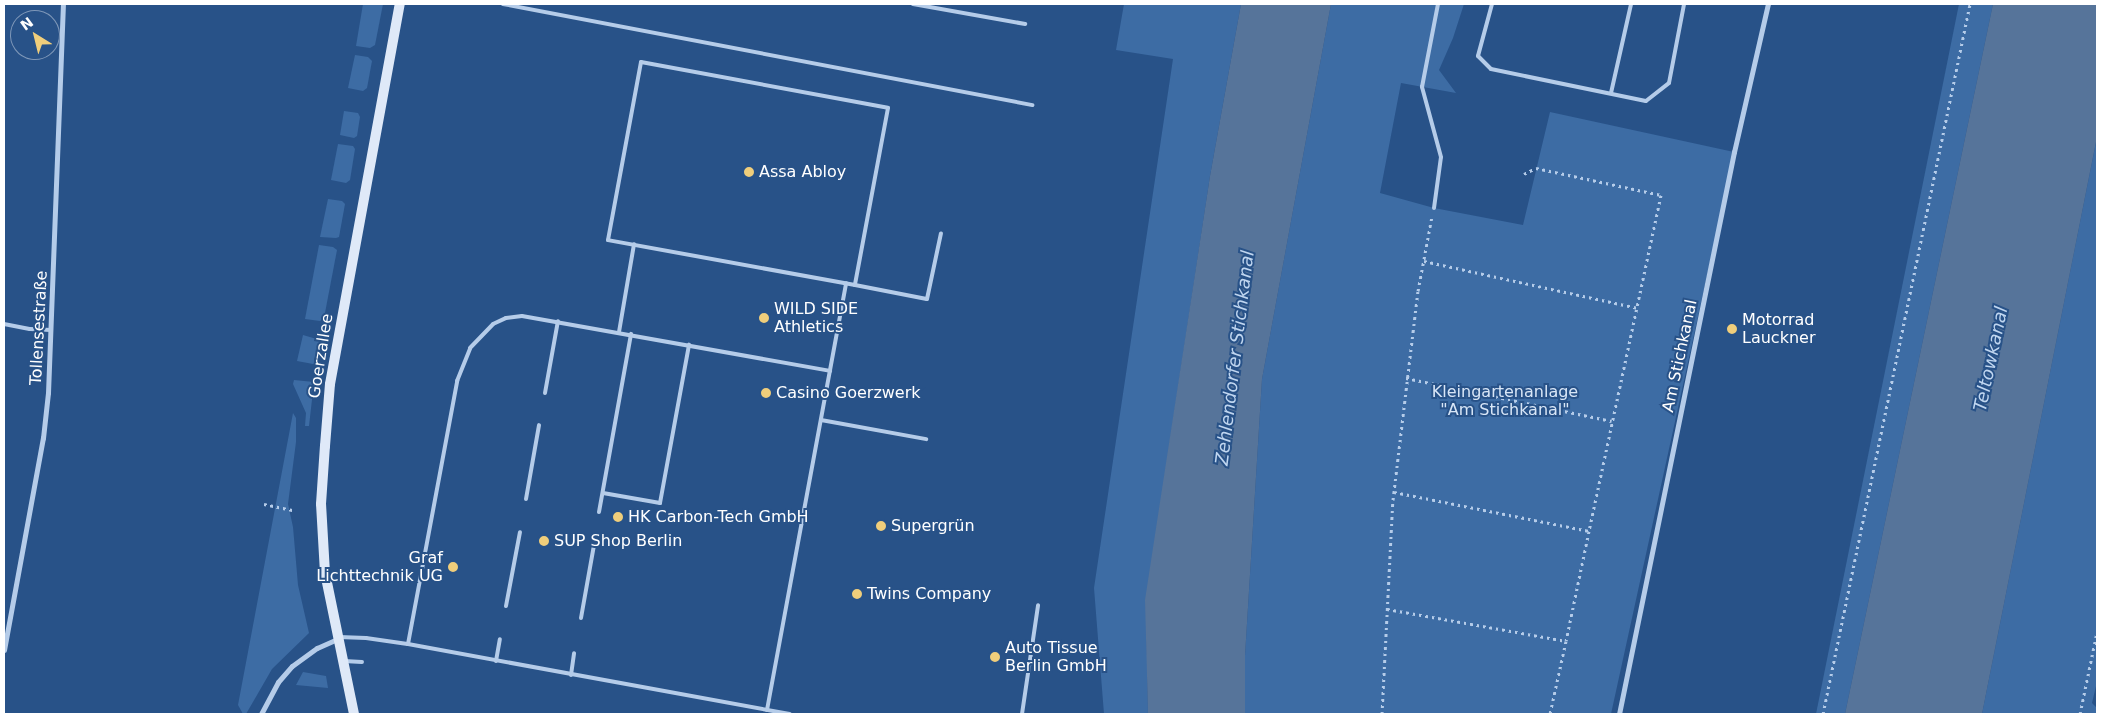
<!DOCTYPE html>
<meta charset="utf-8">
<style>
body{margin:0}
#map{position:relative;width:2101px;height:718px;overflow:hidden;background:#285288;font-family:"DejaVu Sans",sans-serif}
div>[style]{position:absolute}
.green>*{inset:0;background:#3d6ca4}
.water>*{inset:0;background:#56749a}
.path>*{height:3px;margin-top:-1.5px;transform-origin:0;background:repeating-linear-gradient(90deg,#b5cce9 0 2.5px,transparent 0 6.5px)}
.lane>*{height:4px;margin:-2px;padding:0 2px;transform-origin:2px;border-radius:2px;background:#b5cce9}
.street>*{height:5px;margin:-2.5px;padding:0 2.5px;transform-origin:2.5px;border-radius:2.5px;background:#b5cce9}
.secondary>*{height:10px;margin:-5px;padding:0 5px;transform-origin:5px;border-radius:5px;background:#dfe9f8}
.dots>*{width:14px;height:14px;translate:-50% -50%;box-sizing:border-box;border:2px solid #285288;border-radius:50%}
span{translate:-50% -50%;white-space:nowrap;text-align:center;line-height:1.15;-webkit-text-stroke:4px #285288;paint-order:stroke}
.poi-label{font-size:16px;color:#fff}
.left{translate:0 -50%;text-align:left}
.right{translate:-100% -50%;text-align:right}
.street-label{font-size:16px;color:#fff}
.park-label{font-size:16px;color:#d8e6f7}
.water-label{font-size:18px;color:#c0d6f0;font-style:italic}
.frame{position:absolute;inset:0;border:5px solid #fff;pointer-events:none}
.north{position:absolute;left:10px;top:10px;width:50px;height:50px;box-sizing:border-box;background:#285288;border:1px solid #7e97b8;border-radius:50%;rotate:324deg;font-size:14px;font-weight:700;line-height:20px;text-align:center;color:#fff}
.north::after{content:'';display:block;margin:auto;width:18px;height:22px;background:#f0ce7b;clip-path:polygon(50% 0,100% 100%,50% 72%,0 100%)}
</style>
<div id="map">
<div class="green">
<div style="clip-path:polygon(363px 4px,383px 4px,375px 45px,370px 48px,356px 46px)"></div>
<div style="clip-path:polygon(1124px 4px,1241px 4px,1210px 176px,1146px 600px,1148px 714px,1104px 714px,1094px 588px,1173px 59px,1116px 50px)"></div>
<div style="clip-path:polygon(1331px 4px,1464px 4px,1453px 38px,1439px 70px,1456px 93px,1401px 83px,1380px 193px,1434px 208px,1523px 225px,1550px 112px,1734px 152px,1611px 714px,1245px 714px,1245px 656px,1262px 379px)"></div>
<div style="clip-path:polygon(1959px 4px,1993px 4px,1845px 714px,1816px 714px)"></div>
<div style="clip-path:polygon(355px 55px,368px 57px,372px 61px,367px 88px,363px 91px,348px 88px)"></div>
<div style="clip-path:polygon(344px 111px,358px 113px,360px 117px,357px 136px,354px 138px,340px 135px)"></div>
<div style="clip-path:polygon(2097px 137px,2097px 682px,2092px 703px,2097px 708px,2097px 714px,1982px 714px)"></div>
<div style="clip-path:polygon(338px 144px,353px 146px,355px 149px,350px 180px,346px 183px,331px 180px)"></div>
<div style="clip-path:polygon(328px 199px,342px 201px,345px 204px,339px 237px,336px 238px,320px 237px)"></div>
<div style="clip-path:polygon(319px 245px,333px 247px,337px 250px,324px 318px,320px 321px,305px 319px)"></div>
<div style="clip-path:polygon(303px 335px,320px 340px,317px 363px,313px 364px,297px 361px)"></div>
<div style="clip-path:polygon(294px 380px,314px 382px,309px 426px,305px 426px,306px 413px,293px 384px)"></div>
<div style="clip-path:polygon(293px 413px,296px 418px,296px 442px,288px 504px,293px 527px,298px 585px,309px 633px,272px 669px,246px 714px,243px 714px,238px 705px)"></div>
<div style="clip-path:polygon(303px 672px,326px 676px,328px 688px,296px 685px)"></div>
</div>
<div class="water">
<div style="clip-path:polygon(1241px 4px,1331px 4px,1262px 379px,1245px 656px,1245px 714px,1148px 714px,1145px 600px,1210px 176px)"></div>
<div style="clip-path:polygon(1993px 4px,2097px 4px,2097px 137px,1982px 714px,1845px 714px)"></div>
</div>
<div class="path">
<div style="left:1524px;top:174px;width:13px;rotate:-27deg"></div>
<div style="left:1536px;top:168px;width:128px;rotate:12.2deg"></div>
<div style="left:1661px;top:195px;width:344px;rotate:102.1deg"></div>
<div style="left:1424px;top:261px;width:218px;rotate:12.4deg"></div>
<div style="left:1406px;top:378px;width:210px;rotate:11.8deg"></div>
<div style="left:1394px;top:492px;width:199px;rotate:11.3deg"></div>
<div style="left:1589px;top:531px;width:112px;rotate:101.8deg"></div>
<div style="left:264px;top:504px;width:30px;rotate:12deg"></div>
<div style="left:1387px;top:609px;width:182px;rotate:10.1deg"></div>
<div style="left:1566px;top:641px;width:75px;rotate:102.4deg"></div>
<div style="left:1382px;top:714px;width:214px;rotate:-87.1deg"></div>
<div style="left:1393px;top:500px;width:210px;rotate:-83.2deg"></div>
<div style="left:1418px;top:291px;width:76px;rotate:-79.4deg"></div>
<div style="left:1823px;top:714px;width:725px;rotate:-78.3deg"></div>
<div style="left:2080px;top:714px;width:84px;rotate:-78.3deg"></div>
</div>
<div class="lane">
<div style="left:503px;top:4px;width:539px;rotate:10.81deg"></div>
<div style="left:913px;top:4px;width:114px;rotate:10.1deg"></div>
<div style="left:1492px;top:4px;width:54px;rotate:105.1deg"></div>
<div style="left:1478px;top:56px;width:18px;rotate:45deg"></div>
<div style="left:1491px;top:69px;width:158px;rotate:11.7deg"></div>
<div style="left:1646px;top:101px;width:29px;rotate:-38deg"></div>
<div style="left:1669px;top:83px;width:80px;rotate:-79.2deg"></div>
<div style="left:641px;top:62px;width:251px;rotate:10.5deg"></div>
<div style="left:888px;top:108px;width:180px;rotate:100.6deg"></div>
<div style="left:855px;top:285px;width:251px;rotate:-169.7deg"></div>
<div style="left:608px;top:240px;width:181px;rotate:-79.5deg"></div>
<div style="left:1611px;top:93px;width:91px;rotate:-77.3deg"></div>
<div style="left:1434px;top:208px;width:51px;rotate:-82.2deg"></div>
<div style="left:1441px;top:157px;width:73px;rotate:-105.2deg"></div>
<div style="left:1422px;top:87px;width:85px;rotate:-79.1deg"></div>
<div style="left:855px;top:285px;width:73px;rotate:11deg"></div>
<div style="left:927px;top:299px;width:67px;rotate:-78deg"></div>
<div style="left:4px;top:324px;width:26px;rotate:11deg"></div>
<div style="left:30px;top:329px;width:21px;rotate:3deg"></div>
<div style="left:619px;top:332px;width:89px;rotate:-80.3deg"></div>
<div style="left:545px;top:393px;width:73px;rotate:-79.8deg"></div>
<div style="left:821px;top:420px;width:107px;rotate:10.3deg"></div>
<div style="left:603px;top:493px;width:58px;rotate:10deg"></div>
<div style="left:660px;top:503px;width:161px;rotate:-79.6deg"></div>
<div style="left:526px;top:499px;width:75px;rotate:-80deg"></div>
<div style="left:599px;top:512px;width:181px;rotate:-79.8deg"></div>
<div style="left:506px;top:606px;width:75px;rotate:-79.3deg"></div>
<div style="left:581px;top:618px;width:74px;rotate:-79.9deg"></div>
<div style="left:339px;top:637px;width:27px;rotate:2deg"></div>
<div style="left:366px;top:638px;width:42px;rotate:8.1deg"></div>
<div style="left:408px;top:644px;width:388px;rotate:10.4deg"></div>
<div style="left:408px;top:644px;width:268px;rotate:-79.4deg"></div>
<div style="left:457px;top:381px;width:35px;rotate:-68deg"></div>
<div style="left:470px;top:348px;width:33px;rotate:-46deg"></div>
<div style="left:493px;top:324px;width:14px;rotate:-25deg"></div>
<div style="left:506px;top:318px;width:16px;rotate:-7deg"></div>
<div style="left:522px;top:316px;width:313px;rotate:10.1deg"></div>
<div style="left:344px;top:661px;width:18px;rotate:3deg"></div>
<div style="left:496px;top:661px;width:22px;rotate:-80deg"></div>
<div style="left:571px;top:675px;width:22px;rotate:-82deg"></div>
<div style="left:767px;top:710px;width:434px;rotate:-79.5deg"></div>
<div style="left:1022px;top:714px;width:110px;rotate:-81.6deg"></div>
</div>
<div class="street">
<div style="left:4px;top:650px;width:216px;rotate:-79.6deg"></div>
<div style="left:43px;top:438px;width:45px;rotate:-83.7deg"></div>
<div style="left:48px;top:393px;width:389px;rotate:-87.8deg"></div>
<div style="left:261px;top:714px;width:36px;rotate:-62deg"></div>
<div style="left:278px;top:682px;width:21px;rotate:-49deg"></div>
<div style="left:292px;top:666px;width:31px;rotate:-36deg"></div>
<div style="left:317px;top:648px;width:24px;rotate:-24deg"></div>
<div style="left:1619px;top:714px;width:574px;rotate:-78.44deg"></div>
<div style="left:1734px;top:152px;width:152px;rotate:-77.1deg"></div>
</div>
<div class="secondary">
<div style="left:354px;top:714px;width:144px;rotate:-101.6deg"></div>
<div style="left:325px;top:573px;width:69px;rotate:-93.3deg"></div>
<div style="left:321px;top:504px;width:58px;rotate:-86.1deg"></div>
<div style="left:325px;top:446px;width:62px;rotate:-85.4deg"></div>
<div style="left:330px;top:384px;width:386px;rotate:-79.6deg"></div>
</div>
<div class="dots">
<div style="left:749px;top:172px;background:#f0ce7b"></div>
<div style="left:764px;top:318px;background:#f0ce7b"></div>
<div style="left:1732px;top:329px;background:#f0ce7b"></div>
<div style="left:766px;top:393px;background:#f0ce7b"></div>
<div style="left:618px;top:517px;background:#f0ce7b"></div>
<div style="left:881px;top:526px;background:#f0ce7b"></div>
<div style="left:544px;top:541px;background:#f0ce7b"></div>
<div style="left:453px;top:567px;background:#f0ce7b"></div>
<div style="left:857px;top:594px;background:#f0ce7b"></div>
<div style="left:995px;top:657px;background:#f0ce7b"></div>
</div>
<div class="poi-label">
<span class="left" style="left:759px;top:172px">Assa Abloy</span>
<span class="left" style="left:774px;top:318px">WILD SIDE<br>Athletics</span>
<span class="left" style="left:1742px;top:329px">Motorrad<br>Lauckner</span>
<span class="left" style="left:776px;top:393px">Casino Goerzwerk</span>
<span class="left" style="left:628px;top:517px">HK Carbon-Tech GmbH</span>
<span class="left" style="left:891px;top:526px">Supergrün</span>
<span class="left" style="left:554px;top:541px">SUP Shop Berlin</span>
<span class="right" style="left:443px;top:567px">Graf<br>Lichttechnik UG</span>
<span class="left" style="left:867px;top:594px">Twins Company</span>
<span class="left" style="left:1005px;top:657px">Auto Tissue<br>Berlin GmbH</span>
</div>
<div class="street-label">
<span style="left:39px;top:328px;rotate:-87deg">Tollensestraße</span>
<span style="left:321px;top:356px;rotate:-81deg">Goerzallee</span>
<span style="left:1680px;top:356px;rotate:-78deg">Am Stichkanal</span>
</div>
<div class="park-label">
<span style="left:1505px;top:401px">Kleingartenanlage<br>"Am Stichkanal"</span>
</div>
<div class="water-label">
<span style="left:1235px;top:358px;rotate:-83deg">Zehlendorfer Stichkanal</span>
<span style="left:1991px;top:359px;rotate:-78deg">Teltowkanal</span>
</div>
<div class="frame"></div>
<div class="north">N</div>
</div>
